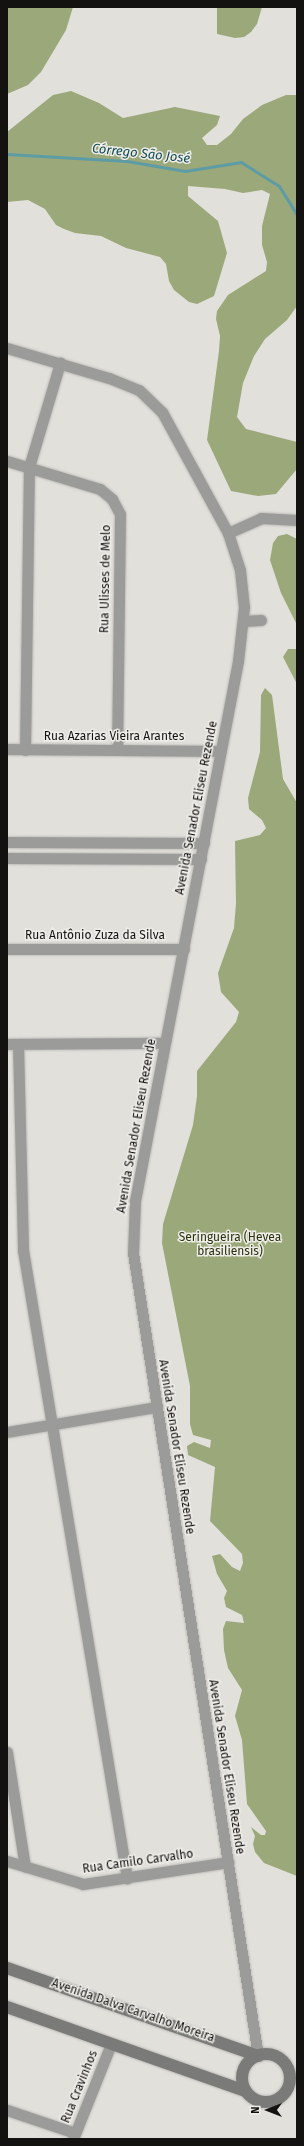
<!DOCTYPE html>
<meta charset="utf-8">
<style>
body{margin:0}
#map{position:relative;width:304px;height:2146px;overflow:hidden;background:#e2e0db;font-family:"Fira Sans",sans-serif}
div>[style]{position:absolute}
.forest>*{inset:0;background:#9aa87a}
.stream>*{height:3px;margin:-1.5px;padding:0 1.5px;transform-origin:1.5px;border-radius:1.5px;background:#5d9ca5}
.roads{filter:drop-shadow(0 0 1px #bdbbb7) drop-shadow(0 0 1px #bdbbb7)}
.street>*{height:11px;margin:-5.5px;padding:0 5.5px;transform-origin:5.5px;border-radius:5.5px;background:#9b9c9a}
.secondary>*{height:12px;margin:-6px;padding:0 6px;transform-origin:6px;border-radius:6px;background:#7a7b78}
.secondary>.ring{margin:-6px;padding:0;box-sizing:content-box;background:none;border:12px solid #7a7b78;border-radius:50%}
span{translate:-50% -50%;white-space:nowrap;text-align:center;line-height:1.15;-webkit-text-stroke:3px #efede8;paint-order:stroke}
.street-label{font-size:12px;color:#131211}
.park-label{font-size:12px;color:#29320e}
.water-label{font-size:13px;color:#124b52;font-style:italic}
.frame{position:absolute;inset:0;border:8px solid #131211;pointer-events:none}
.north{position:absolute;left:248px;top:2090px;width:40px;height:40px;-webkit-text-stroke:3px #efede8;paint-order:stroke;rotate:270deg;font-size:11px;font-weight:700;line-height:16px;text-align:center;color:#131211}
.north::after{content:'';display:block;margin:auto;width:14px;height:18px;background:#131211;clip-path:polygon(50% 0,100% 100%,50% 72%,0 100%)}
</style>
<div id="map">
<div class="forest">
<div style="clip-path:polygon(7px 7px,73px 7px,66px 30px,41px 72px,28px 85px,7px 94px)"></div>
<div style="clip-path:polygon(217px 7px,262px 7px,257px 24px,251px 32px,244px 37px,235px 38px,217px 34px)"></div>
<div style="clip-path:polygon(71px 91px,99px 103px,123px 118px,175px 107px,220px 116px,217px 125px,202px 138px,207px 145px,217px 145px,231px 134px,243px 119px,262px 105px,286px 95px,297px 95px,297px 306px,287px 320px,265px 339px,254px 356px,243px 383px,237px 417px,246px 429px,297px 442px,297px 469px,276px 494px,258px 496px,231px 491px,207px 440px,219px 351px,220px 336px,216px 319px,217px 311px,228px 295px,266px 271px,267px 262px,262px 245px,262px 226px,270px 194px,262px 190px,243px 193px,225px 189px,188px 186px,188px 196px,218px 221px,227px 253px,214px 296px,197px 304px,189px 302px,174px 290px,169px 281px,166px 264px,160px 257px,126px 248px,101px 236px,75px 233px,64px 229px,56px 225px,45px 209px,28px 200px,7px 202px,7px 132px,53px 95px)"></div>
<div style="clip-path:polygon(287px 534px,297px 539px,297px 625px,281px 593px,270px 560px,273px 543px,278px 536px)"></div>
<div style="clip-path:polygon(288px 649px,297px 649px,297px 684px,283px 657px)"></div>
<div style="clip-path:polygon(265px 688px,272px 695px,283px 779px,297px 803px,297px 1876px,264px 1863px,255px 1852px,253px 1844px,255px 1836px,251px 1827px,261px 1835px,265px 1835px,266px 1831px,247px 1804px,242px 1740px,235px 1716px,242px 1690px,228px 1668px,224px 1650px,223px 1629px,226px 1621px,244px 1623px,242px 1615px,226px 1607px,224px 1598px,227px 1591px,217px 1574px,212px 1556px,220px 1554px,232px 1567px,240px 1571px,243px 1563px,242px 1554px,210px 1521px,215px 1467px,188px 1455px,187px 1446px,194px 1442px,210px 1448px,211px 1440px,193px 1435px,190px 1424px,190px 1386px,162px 1243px,163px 1224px,193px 1125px,197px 1096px,197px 1071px,236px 1022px,239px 1012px,221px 992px,218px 973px,234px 928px,236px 903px,235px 841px,260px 835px,266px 828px,262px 820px,249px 809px,248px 798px,260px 752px,261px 695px)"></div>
</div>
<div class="stream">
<div style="left:7px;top:154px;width:120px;rotate:3.3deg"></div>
<div style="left:127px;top:161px;width:59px;rotate:9.8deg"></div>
<div style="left:185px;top:171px;width:57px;rotate:-9.1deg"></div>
<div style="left:241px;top:162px;width:45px;rotate:32.3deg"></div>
<div style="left:279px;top:186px;width:34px;rotate:58deg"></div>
</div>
<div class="roads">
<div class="street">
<div style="left:7px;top:348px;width:106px;rotate:16.4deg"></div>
<div style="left:109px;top:378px;width:32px;rotate:22deg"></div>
<div style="left:139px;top:390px;width:32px;rotate:44deg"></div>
<div style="left:162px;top:412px;width:138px;rotate:61.4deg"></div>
<div style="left:228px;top:533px;width:39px;rotate:72deg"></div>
<div style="left:240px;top:570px;width:37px;rotate:84deg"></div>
<div style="left:244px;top:607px;width:54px;rotate:96.3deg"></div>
<div style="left:238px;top:661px;width:550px;rotate:100.8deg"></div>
<div style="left:135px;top:1201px;width:52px;rotate:92.2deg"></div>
<div style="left:133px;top:1253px;width:813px;rotate:81.15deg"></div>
<div style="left:7px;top:461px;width:97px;rotate:16.8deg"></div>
<div style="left:100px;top:489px;width:16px;rotate:40deg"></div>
<div style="left:112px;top:499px;width:17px;rotate:62deg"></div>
<div style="left:120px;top:514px;width:236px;rotate:90.7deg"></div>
<div style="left:228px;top:533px;width:36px;rotate:-24deg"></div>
<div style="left:261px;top:518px;width:36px;rotate:3deg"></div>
<div style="left:244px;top:621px;width:17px;rotate:-3deg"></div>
<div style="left:7px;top:749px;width:213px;rotate:0.5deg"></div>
<div style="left:25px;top:750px;width:283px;rotate:-89.2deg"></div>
<div style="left:29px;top:467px;width:109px;rotate:-73.4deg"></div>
<div style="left:7px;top:842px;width:197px;rotate:0.3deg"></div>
<div style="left:7px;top:858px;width:194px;rotate:0.3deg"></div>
<div style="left:7px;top:949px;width:177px"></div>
<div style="left:7px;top:1044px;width:157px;rotate:-0.4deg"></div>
<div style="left:18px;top:1044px;width:206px;rotate:88.6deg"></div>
<div style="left:23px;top:1250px;width:637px;rotate:80.6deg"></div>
<div style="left:7px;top:1432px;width:151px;rotate:-9.5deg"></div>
<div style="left:7px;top:1752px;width:116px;rotate:81.1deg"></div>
<div style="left:7px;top:1861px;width:79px;rotate:16.8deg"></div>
<div style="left:83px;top:1884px;width:147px;rotate:-8.6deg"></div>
<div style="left:7px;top:2110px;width:72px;rotate:18.7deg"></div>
<div style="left:73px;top:2139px;width:102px;rotate:-68.2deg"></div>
</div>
<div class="secondary">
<div style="left:7px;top:1968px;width:266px;rotate:19.3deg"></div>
<div style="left:7px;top:2007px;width:253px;rotate:19.4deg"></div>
<div class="ring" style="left:242px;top:2054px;width:36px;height:36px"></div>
</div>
</div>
<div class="street-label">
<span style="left:106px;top:579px;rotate:-89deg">Rua Ulisses de Melo</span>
<span style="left:114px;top:737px">Rua Azarias Vieira Arantes</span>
<span style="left:197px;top:808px;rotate:-79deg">Avenida Senador Eliseu Rezende</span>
<span style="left:95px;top:936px">Rua Antônio Zuza da Silva</span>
<span style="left:137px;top:1126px;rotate:-80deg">Avenida Senador Eliseu Rezende</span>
<span style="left:176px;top:1447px;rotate:81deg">Avenida Senador Eliseu Rezende</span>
<span style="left:226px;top:1767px;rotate:81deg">Avenida Senador Eliseu Rezende</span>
<span style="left:138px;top:1862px;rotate:-8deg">Rua Camilo Carvalho</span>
<span style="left:133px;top:2011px;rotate:19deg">Avenida Dalva Carvalho Moreira</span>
<span style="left:80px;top:2087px;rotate:-68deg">Rua Cravinhos</span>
</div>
<div class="park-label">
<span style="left:230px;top:1245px">Seringueira (Hevea<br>brasiliensis)</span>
</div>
<div class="water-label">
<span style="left:141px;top:154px;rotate:6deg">Córrego São José</span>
</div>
<div class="frame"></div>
<div class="north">N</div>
</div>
